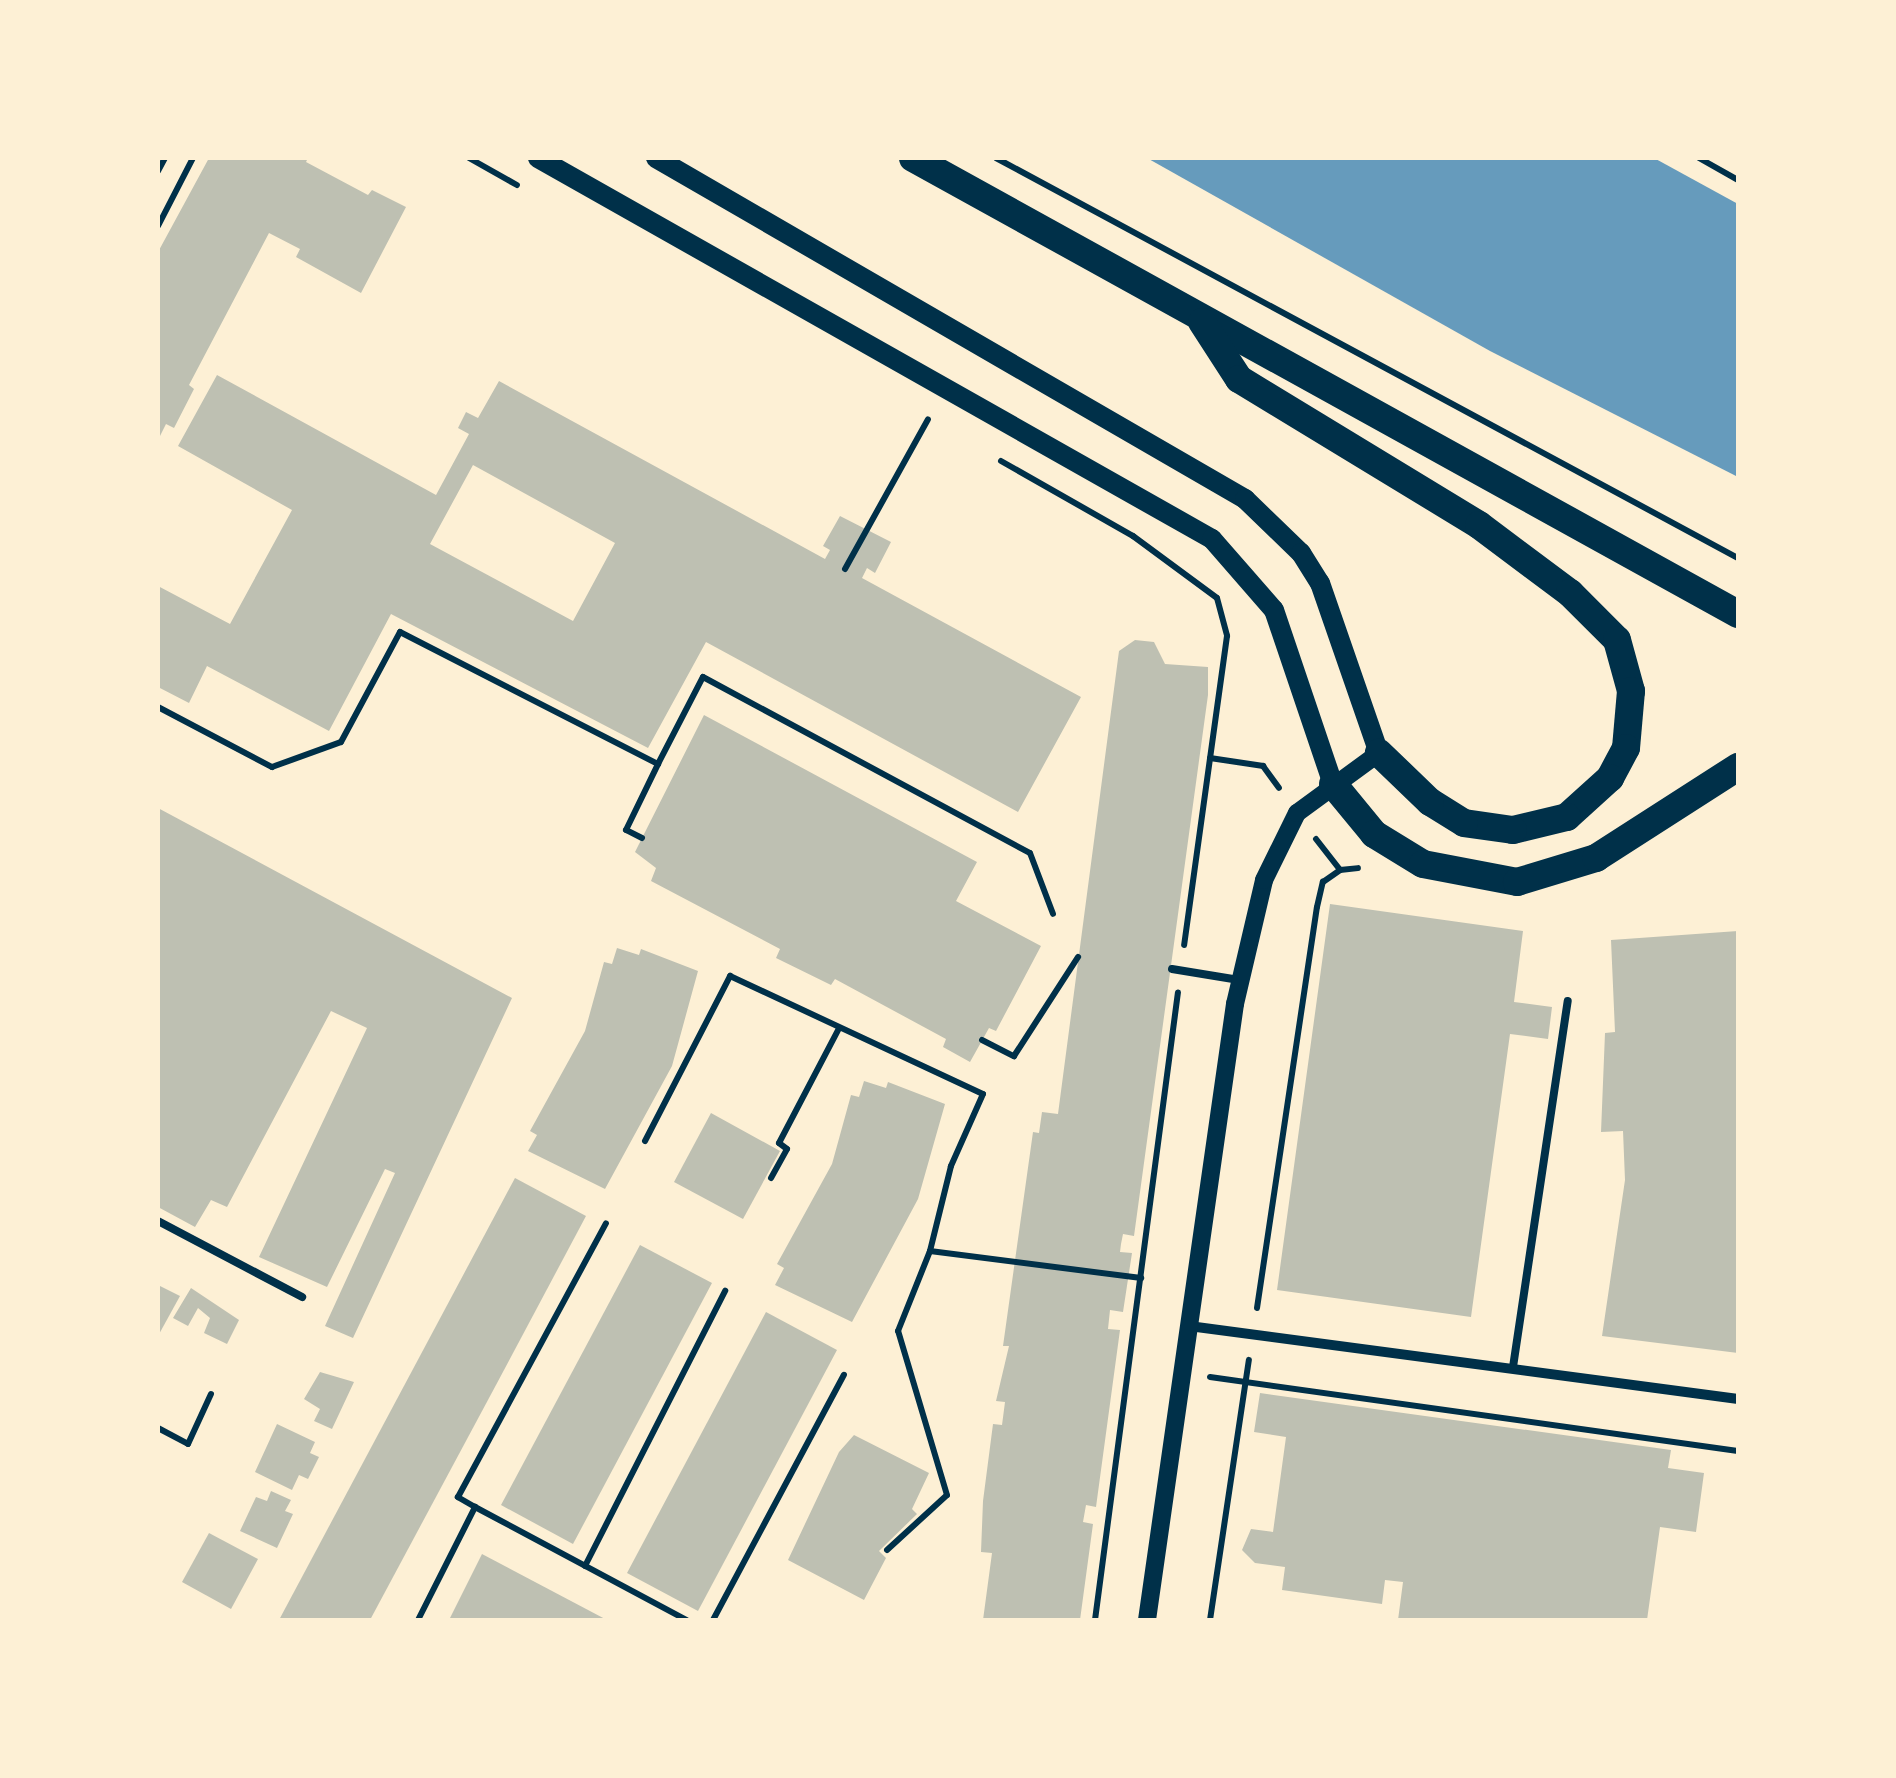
<!DOCTYPE html>
<style>
body{margin:0}
#map{position:relative;width:1896px;height:1778px;overflow:hidden;background:#fdf0d5;font-family:"Source Sans 3",sans-serif}
div>[style]{position:absolute}
.water>*{inset:0;background:#669bbc}
.building>*{inset:0;background:#bec0b2}
.path>*{height:6px;margin:-3px;padding:0 3px;transform-origin:3px;border-radius:3px;background:#003049}
.service>*{height:8px;margin:-4px;padding:0 4px;transform-origin:4px;border-radius:4px;background:#003049}
.minor>*{height:10px;margin:-5px;padding:0 5px;transform-origin:5px;border-radius:5px;background:#003049}
.tertiary>*{height:18px;margin:-9px;padding:0 9px;transform-origin:9px;border-radius:9px;background:#003049}
.secondary>*{height:20px;margin:-10px;padding:0 10px;transform-origin:10px;border-radius:10px;background:#003049}
.trunk>*{height:28px;margin:-14px;padding:0 14px;transform-origin:14px;border-radius:14px;background:#003049}
span{translate:-50% -50%;white-space:nowrap;text-align:center;line-height:1.15;-webkit-text-stroke:8px #fdf0d5;paint-order:stroke}
.frame{position:absolute;inset:0;border:160px solid #fdf0d5;pointer-events:none}
</style>
<div id="map">
<div class="water">
<div style="clip-path:polygon(1147px 158px,1654px 158px,1738px 204px,1738px 477px,1490px 351px)"></div>
</div>
<div class="building">
<div style="clip-path:polygon(209px 158px,308px 158px,306px 162px,368px 195px,372px 190px,406px 207px,361px 293px,296px 257px,300px 249px,269px 233px,189px 385px,194px 389px,174px 428px,166px 424px,158px 440px,158px 252px)"></div>
<div style="clip-path:polygon(evenodd,217px 375px,436px 495px,469px 434px,458px 428px,466px 412px,478px 418px,499px 381px,825px 559px,830px 550px,823px 546px,840px 516px,891px 542px,875px 573px,867px 568px,862px 578px,1081px 697px,1018px 812px,706px 642px,648px 748px,391px 614px,329px 731px,207px 666px,189px 703px,158px 687px,158px 586px,230px 624px,292px 510px,178px 446px,217px 375px,473px 465px,615px 543px,573px 621px,430px 544px,473px 465px)"></div>
<div style="clip-path:polygon(1135px 640px,1154px 642px,1165px 664px,1208px 667px,1208px 695px,1134px 1236px,1123px 1234px,1121px 1244px,1120px 1252px,1132px 1253px,1123px 1312px,1110px 1310px,1108px 1329px,1120px 1330px,1096px 1507px,1086px 1505px,1083px 1522px,1093px 1524px,1080px 1620px,983px 1620px,992px 1553px,981px 1552px,983px 1501px,993px 1424px,1002px 1425px,1005px 1402px,996px 1401px,1009px 1346px,1003px 1346px,1033px 1132px,1039px 1133px,1042px 1112px,1058px 1114px,1119px 651px)"></div>
<div style="clip-path:polygon(704px 715px,977px 862px,956px 901px,1041px 946px,996px 1031px,989px 1028px,970px 1062px,943px 1047px,946px 1039px,835px 979px,831px 985px,776px 958px,780px 949px,651px 881px,656px 868px,635px 852px)"></div>
<div style="clip-path:polygon(158px 808px,512px 998px,353px 1338px,325px 1326px,395px 1173px,385px 1169px,327px 1287px,259px 1257px,367px 1028px,331px 1011px,227px 1207px,211px 1200px,195px 1227px,158px 1207px)"></div>
<div style="clip-path:polygon(1330px 904px,1523px 931px,1514px 1002px,1552px 1007px,1548px 1039px,1510px 1034px,1471px 1317px,1277px 1290px)"></div>
<div style="clip-path:polygon(1738px 931px,1738px 1353px,1602px 1336px,1625px 1180px,1623px 1131px,1601px 1132px,1605px 1033px,1615px 1032px,1611px 940px)"></div>
<div style="clip-path:polygon(617px 948px,639px 955px,641px 949px,698px 971px,672px 1066px,605px 1189px,528px 1151px,537px 1135px,530px 1131px,585px 1031px,604px 962px,612px 964px)"></div>
<div style="clip-path:polygon(864px 1081px,886px 1088px,888px 1082px,945px 1104px,918px 1199px,852px 1322px,775px 1285px,784px 1268px,777px 1264px,832px 1164px,851px 1095px,859px 1097px)"></div>
<div style="clip-path:polygon(711px 1113px,780px 1151px,743px 1219px,674px 1182px)"></div>
<div style="clip-path:polygon(515px 1178px,586px 1216px,496px 1385px,370px 1620px,279px 1620px)"></div>
<div style="clip-path:polygon(640px 1245px,712px 1283px,573px 1544px,501px 1505px)"></div>
<div style="clip-path:polygon(158px 1285px,180px 1296px,158px 1336px)"></div>
<div style="clip-path:polygon(191px 1288px,239px 1320px,227px 1344px,204px 1333px,210px 1318px,198px 1308px,188px 1326px,173px 1318px)"></div>
<div style="clip-path:polygon(766px 1312px,837px 1350px,698px 1611px,627px 1573px)"></div>
<div style="clip-path:polygon(320px 1372px,354px 1382px,332px 1429px,314px 1421px,320px 1409px,304px 1399px)"></div>
<div style="clip-path:polygon(1260px 1393px,1671px 1450px,1668px 1468px,1704px 1473px,1696px 1532px,1660px 1527px,1647px 1620px,1398px 1620px,1403px 1582px,1385px 1580px,1382px 1604px,1282px 1590px,1285px 1567px,1255px 1563px,1242px 1550px,1251px 1529px,1273px 1532px,1286px 1437px,1254px 1432px)"></div>
<div style="clip-path:polygon(277px 1424px,315px 1442px,310px 1453px,319px 1457px,308px 1479px,299px 1475px,292px 1490px,255px 1472px)"></div>
<div style="clip-path:polygon(854px 1435px,929px 1473px,912px 1509px,917px 1514px,879px 1551px,886px 1558px,864px 1600px,788px 1560px,839px 1452px)"></div>
<div style="clip-path:polygon(271px 1491px,291px 1500px,285px 1511px,293px 1514px,277px 1548px,240px 1531px,256px 1497px,267px 1501px)"></div>
<div style="clip-path:polygon(209px 1533px,258px 1559px,231px 1609px,182px 1582px)"></div>
<div style="clip-path:polygon(482px 1554px,607px 1620px,449px 1620px)"></div>
</div>
<div class="path">
<div style="left:469px;top:158px;width:55px;rotate:29.4deg"></div>
<div style="left:996px;top:158px;width:843px;rotate:28.33deg"></div>
<div style="left:1699px;top:158px;width:45px;rotate:29.4deg"></div>
<div style="left:158px;top:171px;width:15px;rotate:-62deg"></div>
<div style="left:158px;top:226px;width:76px;rotate:-62.8deg"></div>
<div style="left:1001px;top:461px;width:152px;rotate:29.6deg"></div>
<div style="left:1133px;top:536px;width:104px;rotate:36.4deg"></div>
<div style="left:1217px;top:598px;width:39px;rotate:75deg"></div>
<div style="left:1227px;top:636px;width:312px;rotate:97.9deg"></div>
<div style="left:845px;top:569px;width:171px;rotate:-61deg"></div>
<div style="left:158px;top:707px;width:129px;rotate:27.8deg"></div>
<div style="left:272px;top:767px;width:73px;rotate:-19.9deg"></div>
<div style="left:341px;top:742px;width:125px;rotate:-61.8deg"></div>
<div style="left:400px;top:632px;width:290px;rotate:27.1deg"></div>
<div style="left:658px;top:764px;width:98px;rotate:-62.7deg"></div>
<div style="left:703px;top:677px;width:371px;rotate:28.3deg"></div>
<div style="left:1030px;top:853px;width:65px;rotate:69.3deg"></div>
<div style="left:1210px;top:758px;width:54px;rotate:8.6deg"></div>
<div style="left:1263px;top:766px;width:27px;rotate:54deg"></div>
<div style="left:642px;top:838px;width:18px;rotate:-153deg"></div>
<div style="left:626px;top:830px;width:73px;rotate:-64.1deg"></div>
<div style="left:1316px;top:839px;width:39px;rotate:52deg"></div>
<div style="left:1340px;top:870px;width:18px;rotate:-6deg"></div>
<div style="left:982px;top:1040px;width:36px;rotate:27deg"></div>
<div style="left:1014px;top:1056px;width:118px;rotate:-57.1deg"></div>
<div style="left:645px;top:1141px;width:186px;rotate:-62.7deg"></div>
<div style="left:730px;top:976px;width:279px;rotate:25deg"></div>
<div style="left:983px;top:1094px;width:79px;rotate:114deg"></div>
<div style="left:951px;top:1166px;width:88px;rotate:103.9deg"></div>
<div style="left:771px;top:1178px;width:33px;rotate:-61deg"></div>
<div style="left:787px;top:1149px;width:10px;rotate:-143deg"></div>
<div style="left:779px;top:1143px;width:130px;rotate:-62.4deg"></div>
<div style="left:1257px;top:1308px;width:405px;rotate:-81.5deg"></div>
<div style="left:1317px;top:907px;width:26px;rotate:-77deg"></div>
<div style="left:1323px;top:882px;width:21px;rotate:-35deg"></div>
<div style="left:1210px;top:1377px;width:533px;rotate:7.98deg"></div>
<div style="left:158px;top:1428px;width:34px;rotate:28deg"></div>
<div style="left:188px;top:1444px;width:55px;rotate:-65.3deg"></div>
<div style="left:475px;top:1507px;width:20px;rotate:-150deg"></div>
<div style="left:458px;top:1497px;width:311px;rotate:-61.6deg"></div>
<div style="left:887px;top:1550px;width:81px;rotate:-42.5deg"></div>
<div style="left:947px;top:1495px;width:171px;rotate:-106.6deg"></div>
<div style="left:898px;top:1331px;width:86px;rotate:-68.2deg"></div>
<div style="left:930px;top:1251px;width:213px;rotate:7.3deg"></div>
<div style="left:585px;top:1566px;width:309px;rotate:-63deg"></div>
<div style="left:418px;top:1620px;width:127px;rotate:-63.2deg"></div>
<div style="left:475px;top:1507px;width:240px;rotate:28.1deg"></div>
<div style="left:713px;top:1620px;width:278px;rotate:-61.9deg"></div>
<div style="left:1095px;top:1620px;width:633px;rotate:-82.47deg"></div>
<div style="left:1210px;top:1620px;width:263px;rotate:-81.5deg"></div>
</div>
<div class="service">
<div style="left:1172px;top:969px;width:68px;rotate:9.3deg"></div>
<div style="left:158px;top:1221px;width:163px;rotate:27.8deg"></div>
<div style="left:1513px;top:1367px;width:370px;rotate:-81.5deg"></div>
</div>
<div class="minor">
<div style="left:1189px;top:1326px;width:554px;rotate:7.57deg"></div>
</div>
<div class="tertiary">
<div style="left:1147px;top:1620px;width:622px;rotate:-81.87deg"></div>
<div style="left:1235px;top:1004px;width:127px;rotate:-76.8deg"></div>
<div style="left:1264px;top:880px;width:75px;rotate:-63.8deg"></div>
<div style="left:1297px;top:813px;width:102px;rotate:-36.2deg"></div>
</div>
<div class="secondary">
<div style="left:538px;top:158px;width:774px;rotate:29.48deg"></div>
<div style="left:1212px;top:539px;width:94px;rotate:48.9deg"></div>
<div style="left:1274px;top:610px;width:184px;rotate:71.3deg"></div>
<div style="left:656px;top:158px;width:681px;rotate:30.07deg"></div>
<div style="left:1245px;top:499px;width:78px;rotate:44deg"></div>
<div style="left:1301px;top:553px;width:36px;rotate:58deg"></div>
<div style="left:1320px;top:583px;width:180px;rotate:70.9deg"></div>
</div>
<div class="trunk">
<div style="left:913px;top:158px;width:943px;rotate:28.93deg"></div>
<div style="left:1202px;top:322px;width:68px;rotate:57deg"></div>
<div style="left:1239px;top:379px;width:281px;rotate:31.3deg"></div>
<div style="left:1479px;top:525px;width:114px;rotate:36.8deg"></div>
<div style="left:1570px;top:593px;width:66px;rotate:45deg"></div>
<div style="left:1617px;top:640px;width:53px;rotate:74.6deg"></div>
<div style="left:1631px;top:691px;width:57px;rotate:95deg"></div>
<div style="left:1626px;top:748px;width:34px;rotate:118deg"></div>
<div style="left:1610px;top:778px;width:58px;rotate:137.8deg"></div>
<div style="left:1567px;top:817px;width:56px;rotate:166.5deg"></div>
<div style="left:1513px;top:830px;width:49px;rotate:-171.9deg"></div>
<div style="left:1464px;top:823px;width:40px;rotate:-148deg"></div>
<div style="left:1430px;top:802px;width:71px;rotate:-136.1deg"></div>
<div style="left:1333px;top:784px;width:65px;rotate:50.6deg"></div>
<div style="left:1374px;top:834px;width:57px;rotate:31.5deg"></div>
<div style="left:1423px;top:864px;width:96px;rotate:10.8deg"></div>
<div style="left:1517px;top:882px;width:83px;rotate:-16.9deg"></div>
<div style="left:1596px;top:858px;width:169px;rotate:-32.7deg"></div>
</div>
<div class="frame"></div>
</div>
